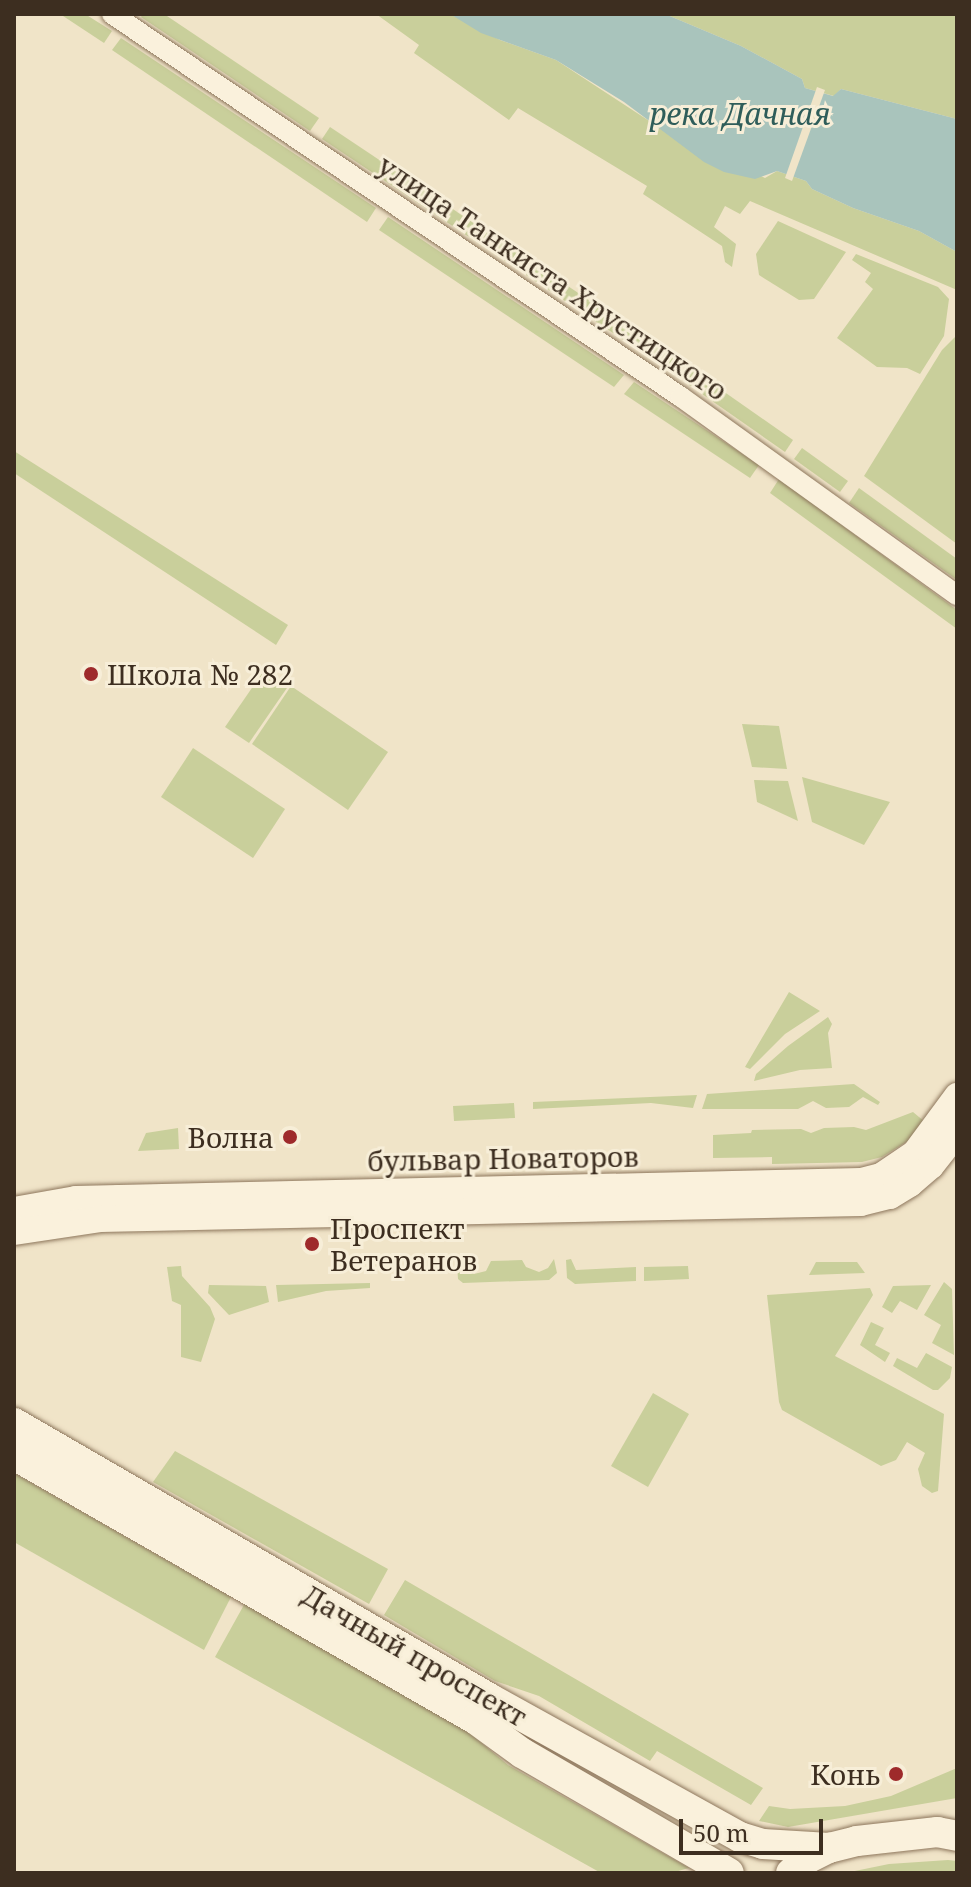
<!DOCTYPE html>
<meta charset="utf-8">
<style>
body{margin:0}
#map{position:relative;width:971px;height:1887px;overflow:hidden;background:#f0e4c8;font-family:"Noto Serif",serif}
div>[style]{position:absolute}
.green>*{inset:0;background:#c9cf9b}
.water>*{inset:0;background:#a9c4bc}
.pier>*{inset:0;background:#f0e4c8}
.roads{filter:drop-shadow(0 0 2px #8d765c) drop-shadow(0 0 2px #8d765c)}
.minor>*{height:20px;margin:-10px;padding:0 10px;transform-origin:10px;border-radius:10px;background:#faf1dc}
.tertiary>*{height:26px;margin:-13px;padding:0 13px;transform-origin:13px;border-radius:13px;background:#faf1dc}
.secondary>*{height:30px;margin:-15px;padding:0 15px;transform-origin:15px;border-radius:15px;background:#faf1dc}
.dots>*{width:22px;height:22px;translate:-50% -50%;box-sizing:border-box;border:4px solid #f7eed8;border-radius:50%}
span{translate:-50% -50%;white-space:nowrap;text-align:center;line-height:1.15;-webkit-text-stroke:6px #f7eed8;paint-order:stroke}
.street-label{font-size:28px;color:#3d2e20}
.poi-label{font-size:28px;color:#3d2e20}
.left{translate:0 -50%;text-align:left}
.right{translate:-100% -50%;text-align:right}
.water-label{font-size:30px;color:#2f5d5a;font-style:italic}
.frame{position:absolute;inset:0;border:16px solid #3d2e20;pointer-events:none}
.scale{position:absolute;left:679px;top:1819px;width:144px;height:36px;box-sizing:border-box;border:4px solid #3d2e20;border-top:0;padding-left:10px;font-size:24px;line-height:28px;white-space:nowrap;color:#3d2e20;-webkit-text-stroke:6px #f7eed8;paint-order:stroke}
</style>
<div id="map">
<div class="green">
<div style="clip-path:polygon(60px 14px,85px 14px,112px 31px,104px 43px)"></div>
<div style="clip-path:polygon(143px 14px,164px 14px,319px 118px,310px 131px,141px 17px)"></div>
<div style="clip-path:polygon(376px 14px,450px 14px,500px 40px,556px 60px,663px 130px,765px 178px,777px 171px,806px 181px,812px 189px,853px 208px,919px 231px,957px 252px,957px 290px,750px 201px,740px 214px,725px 206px,714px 227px,736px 244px,732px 267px,725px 262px,722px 246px,643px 194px,647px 186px,518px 108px,509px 120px,414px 53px,419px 45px)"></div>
<div style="clip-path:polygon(665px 14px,957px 14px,957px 119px,841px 89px,834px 96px,805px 88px,802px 79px,741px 46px)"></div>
<div style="clip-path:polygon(121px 38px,376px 208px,367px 222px,112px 50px)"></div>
<div style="clip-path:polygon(330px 127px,683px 363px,676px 375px,322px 139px)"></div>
<div style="clip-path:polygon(388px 217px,624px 375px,614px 387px,379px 230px)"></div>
<div style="clip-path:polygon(778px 221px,846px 252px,814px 299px,799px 300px,759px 275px,756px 254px)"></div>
<div style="clip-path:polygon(856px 254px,938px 287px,949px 299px,944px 336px,920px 374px,907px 368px,877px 367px,837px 338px,873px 289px,865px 282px,871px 273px,852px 260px)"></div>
<div style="clip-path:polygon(957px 335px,957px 544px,864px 476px,942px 350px)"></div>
<div style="clip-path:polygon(693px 370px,793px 440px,785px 452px,685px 382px)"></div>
<div style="clip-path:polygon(634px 382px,759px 465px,750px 478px,624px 394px)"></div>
<div style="clip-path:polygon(802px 448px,848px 481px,840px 492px,794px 459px)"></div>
<div style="clip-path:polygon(14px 451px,288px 625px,276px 645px,14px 473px)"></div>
<div style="clip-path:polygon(779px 479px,957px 610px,957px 629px,770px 493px)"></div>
<div style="clip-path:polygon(859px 488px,957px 559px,957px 580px,849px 503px)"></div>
<div style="clip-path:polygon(265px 669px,289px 685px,249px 743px,225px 727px)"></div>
<div style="clip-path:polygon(291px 686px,388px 752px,348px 810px,252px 744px)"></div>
<div style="clip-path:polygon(742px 724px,779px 726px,787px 769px,752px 767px)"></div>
<div style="clip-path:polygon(193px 748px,285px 809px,253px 858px,161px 797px)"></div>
<div style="clip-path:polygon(802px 777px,890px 802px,864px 845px,812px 822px)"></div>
<div style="clip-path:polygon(754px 780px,788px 781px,798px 821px,757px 802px)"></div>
<div style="clip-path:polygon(789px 992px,820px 1011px,785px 1034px,750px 1069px,745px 1067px)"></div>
<div style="clip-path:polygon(828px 1017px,832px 1024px,828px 1033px,832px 1068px,800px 1070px,754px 1081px,756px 1074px,788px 1046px)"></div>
<div style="clip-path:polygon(854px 1084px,880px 1102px,878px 1105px,863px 1097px,849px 1107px,826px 1108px,813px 1101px,798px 1109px,702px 1109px,707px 1094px)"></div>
<div style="clip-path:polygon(697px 1095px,693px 1108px,651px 1103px,533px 1109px,533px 1102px)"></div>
<div style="clip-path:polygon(514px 1103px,515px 1118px,454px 1121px,453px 1106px)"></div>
<div style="clip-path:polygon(913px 1112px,925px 1122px,911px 1139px,882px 1157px,862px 1162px,772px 1164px,772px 1157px,713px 1158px,713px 1135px,751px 1133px,752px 1130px,801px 1129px,811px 1133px,824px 1128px,854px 1127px,866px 1130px)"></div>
<div style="clip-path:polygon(178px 1128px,179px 1149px,138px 1151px,146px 1133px)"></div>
<div style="clip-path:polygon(554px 1259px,557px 1273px,549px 1280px,463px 1283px,458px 1279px,457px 1263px,474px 1274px,486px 1271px,491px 1261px,522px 1260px,526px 1267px,539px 1272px,548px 1268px)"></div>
<div style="clip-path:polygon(571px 1259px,576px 1270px,636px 1267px,636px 1281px,575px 1284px,567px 1278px,566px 1260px)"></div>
<div style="clip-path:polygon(816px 1262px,857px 1262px,865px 1273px,809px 1275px)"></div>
<div style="clip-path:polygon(181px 1266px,182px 1276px,210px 1307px,215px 1319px,201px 1362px,181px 1357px,181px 1305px,172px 1301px,167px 1267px)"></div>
<div style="clip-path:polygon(688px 1266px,689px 1279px,644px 1281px,644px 1267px)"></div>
<div style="clip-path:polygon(944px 1282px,952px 1289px,954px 1355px,932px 1343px,941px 1325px,924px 1315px)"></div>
<div style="clip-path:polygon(370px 1283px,370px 1288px,326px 1291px,278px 1302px,276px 1285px)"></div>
<div style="clip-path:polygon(209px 1285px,266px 1286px,269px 1302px,229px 1315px,208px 1293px)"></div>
<div style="clip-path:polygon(931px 1285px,917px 1310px,900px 1301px,892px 1313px,882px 1307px,893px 1286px)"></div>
<div style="clip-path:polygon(870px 1288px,873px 1295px,870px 1300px,835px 1356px,944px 1414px,938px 1491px,932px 1493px,922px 1486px,918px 1469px,925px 1453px,907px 1442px,896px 1460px,881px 1466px,782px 1410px,779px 1402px,767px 1295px)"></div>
<div style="clip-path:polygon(871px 1322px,884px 1328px,875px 1345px,890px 1353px,885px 1362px,860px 1345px)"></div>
<div style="clip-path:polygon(926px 1353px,952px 1367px,950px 1378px,938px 1390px,933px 1390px,893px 1366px,897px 1358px,917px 1368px)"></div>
<div style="clip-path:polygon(653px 1393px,689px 1414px,648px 1487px,611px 1466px)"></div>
<div style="clip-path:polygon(175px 1451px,388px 1569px,369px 1604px,153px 1482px)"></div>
<div style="clip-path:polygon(14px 1473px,231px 1597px,204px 1650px,14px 1542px)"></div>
<div style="clip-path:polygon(405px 1580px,763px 1788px,751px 1805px,657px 1751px,650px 1761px,539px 1696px,495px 1681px,384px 1615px)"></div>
<div style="clip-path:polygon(245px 1603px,466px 1730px,508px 1765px,689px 1868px,671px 1873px,601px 1873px,215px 1657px)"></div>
<div style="clip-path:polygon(957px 1768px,957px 1798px,788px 1827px,759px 1821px,769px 1806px,790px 1809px,845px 1806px,891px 1796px)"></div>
<div style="clip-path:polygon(948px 1860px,957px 1861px,957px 1873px,845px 1873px,889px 1864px)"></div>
</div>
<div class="water">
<div style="clip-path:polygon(450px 14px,665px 14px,741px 46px,802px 79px,805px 88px,833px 96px,841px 89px,957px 119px,957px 252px,919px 231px,853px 208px,812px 189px,806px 181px,777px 171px,755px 179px,724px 172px,704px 162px,624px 102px,556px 60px,481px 33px)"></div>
</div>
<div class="pier">
<div style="clip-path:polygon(817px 87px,825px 90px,792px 181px,785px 178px)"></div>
</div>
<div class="roads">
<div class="minor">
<div style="left:112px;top:14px;width:686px;rotate:33.94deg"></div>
<div style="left:681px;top:397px;width:340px;rotate:35.7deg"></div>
</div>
<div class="tertiary">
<div style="left:14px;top:1210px;width:63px;rotate:-10.1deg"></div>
<div style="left:76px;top:1199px;width:43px;rotate:-1.3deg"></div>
<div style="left:119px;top:1198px;width:742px;rotate:-1.31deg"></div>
<div style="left:861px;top:1181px;width:21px;rotate:-14deg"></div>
<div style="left:881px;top:1176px;width:41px;rotate:-34.1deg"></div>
<div style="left:915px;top:1153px;width:71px;rotate:-53.6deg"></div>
<div style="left:14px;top:1232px;width:87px;rotate:-8.6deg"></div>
<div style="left:100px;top:1219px;width:761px;rotate:-1.2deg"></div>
<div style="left:861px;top:1203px;width:30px;rotate:-14deg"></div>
<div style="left:890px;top:1196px;width:23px;rotate:-31deg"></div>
<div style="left:910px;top:1184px;width:28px;rotate:-41deg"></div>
<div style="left:931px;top:1166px;width:42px;rotate:-51.8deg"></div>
</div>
<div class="secondary">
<div style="left:14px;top:1423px;width:549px;rotate:30.07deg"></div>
<div style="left:489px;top:1698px;width:287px;rotate:29deg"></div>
<div style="left:740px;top:1837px;width:24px;rotate:17deg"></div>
<div style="left:763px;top:1844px;width:66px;rotate:3.5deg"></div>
<div style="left:14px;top:1455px;width:531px;rotate:29.8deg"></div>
<div style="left:475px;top:1719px;width:58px;rotate:35.9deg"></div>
<div style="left:522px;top:1753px;width:239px;rotate:30.1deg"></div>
<div style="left:791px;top:1873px;width:21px;rotate:-41deg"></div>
<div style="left:807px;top:1859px;width:25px;rotate:-27deg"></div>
<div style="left:829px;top:1848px;width:29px;rotate:-14deg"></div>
<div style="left:857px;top:1841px;width:81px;rotate:-6.4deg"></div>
<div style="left:937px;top:1832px;width:20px;rotate:11deg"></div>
</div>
</div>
<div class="dots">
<div style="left:91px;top:674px;background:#9e2a2b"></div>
<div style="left:290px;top:1137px;background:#9e2a2b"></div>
<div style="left:312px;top:1244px;background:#9e2a2b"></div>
<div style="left:896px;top:1774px;background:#9e2a2b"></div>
</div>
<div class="street-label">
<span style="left:553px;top:277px;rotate:34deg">улица Танкиста Хрустицкого</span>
<span style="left:503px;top:1158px;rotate:-1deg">бульвар Новаторов</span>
<span style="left:415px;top:1655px;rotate:30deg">Дачный проспект</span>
</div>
<div class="poi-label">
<span class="left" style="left:107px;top:674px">Школа № 282</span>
<span class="right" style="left:274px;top:1137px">Волна</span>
<span class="left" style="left:330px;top:1244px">Проспект<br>Ветеранов</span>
<span class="right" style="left:880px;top:1774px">Конь</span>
</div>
<div class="water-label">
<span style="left:740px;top:114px">река Дачная</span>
</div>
<div class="frame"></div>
<div class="scale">50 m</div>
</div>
